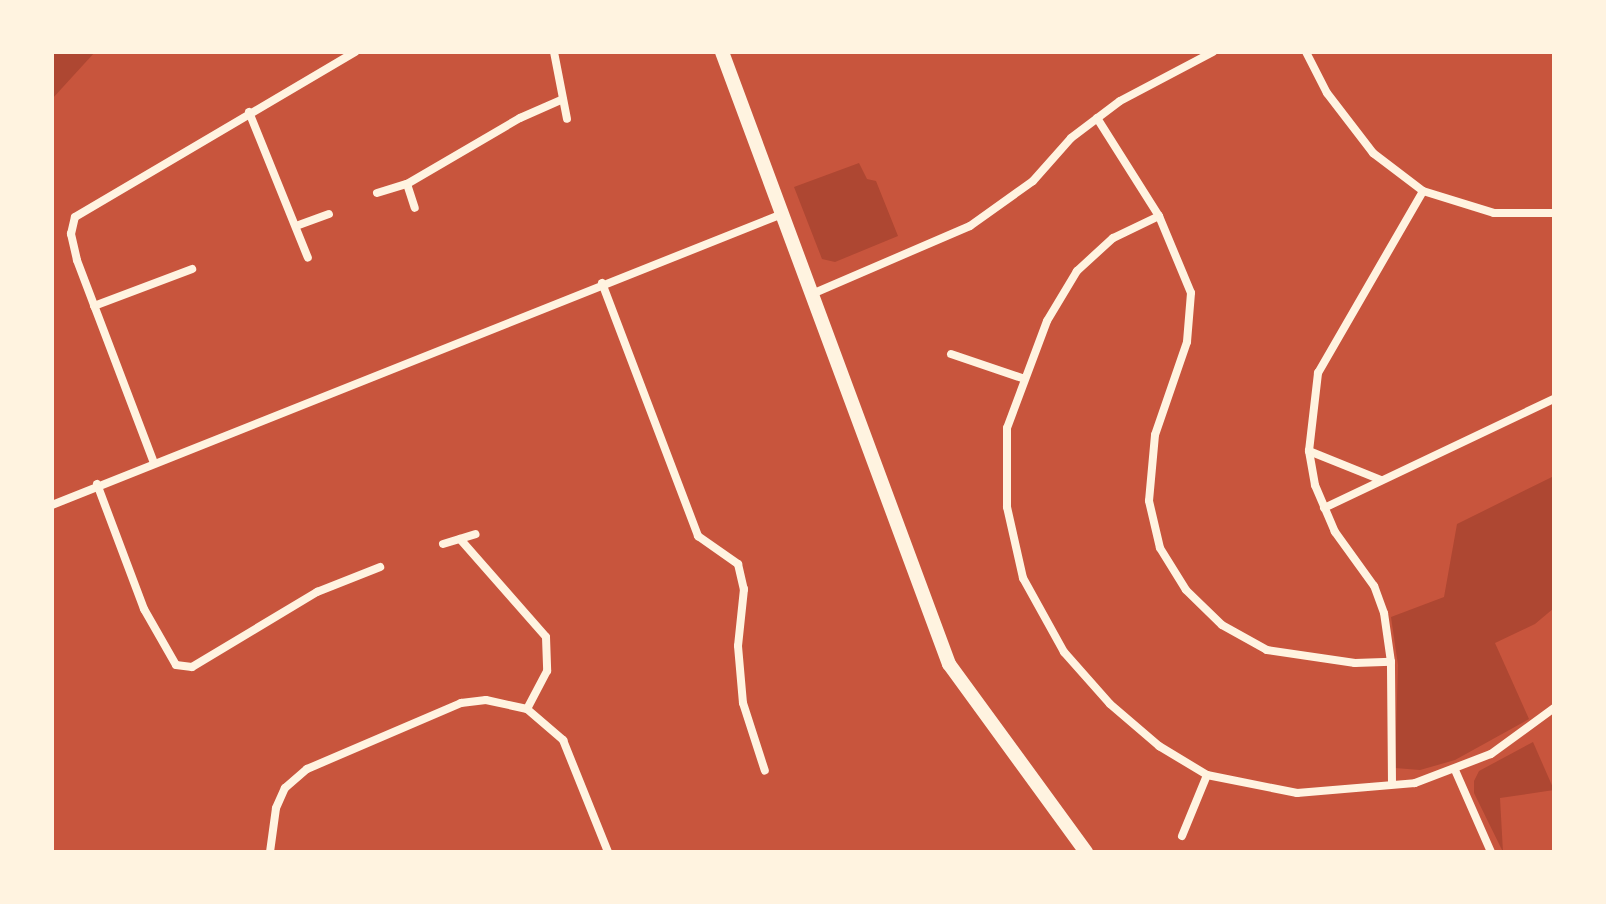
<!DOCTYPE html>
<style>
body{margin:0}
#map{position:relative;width:1606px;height:904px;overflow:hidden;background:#c8553d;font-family:Commissioner,sans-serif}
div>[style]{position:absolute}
.green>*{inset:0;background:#ae4732}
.minor>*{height:8px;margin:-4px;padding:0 4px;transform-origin:4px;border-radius:4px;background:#fff3e0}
.primary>*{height:14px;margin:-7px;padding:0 7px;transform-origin:7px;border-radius:7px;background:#fff3e0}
span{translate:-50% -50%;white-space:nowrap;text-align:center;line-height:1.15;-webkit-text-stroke:7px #fff3e0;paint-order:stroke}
.frame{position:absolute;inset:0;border:54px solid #fff3e0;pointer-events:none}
</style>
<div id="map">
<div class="green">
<div style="clip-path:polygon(52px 52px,95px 52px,52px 99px)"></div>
<div style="clip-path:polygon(859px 163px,867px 179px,876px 181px,898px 236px,835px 262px,822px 259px,794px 187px)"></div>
<div style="clip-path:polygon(1554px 476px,1554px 608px,1535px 624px,1495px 643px,1529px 719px,1455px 760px,1420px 770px,1395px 768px,1398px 665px,1391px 617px,1444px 597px,1457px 524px)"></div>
<div style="clip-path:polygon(1533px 742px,1554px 790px,1500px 798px,1503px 852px,1474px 793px,1474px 781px,1479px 771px)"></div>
</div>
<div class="minor">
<div style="left:554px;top:52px;width:68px;rotate:79deg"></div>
<div style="left:1306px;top:52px;width:46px;rotate:62.9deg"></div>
<div style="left:1327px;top:93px;width:76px;rotate:52.5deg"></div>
<div style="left:1373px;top:153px;width:63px;rotate:37.2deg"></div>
<div style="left:1423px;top:191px;width:74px;rotate:17.2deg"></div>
<div style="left:1494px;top:213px;width:60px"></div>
<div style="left:249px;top:112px;width:157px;rotate:68deg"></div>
<div style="left:1097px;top:118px;width:116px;rotate:57.7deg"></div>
<div style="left:1159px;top:216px;width:83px;rotate:67.4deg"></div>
<div style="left:1191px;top:293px;width:49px;rotate:94.7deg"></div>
<div style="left:1187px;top:342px;width:98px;rotate:109deg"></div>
<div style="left:1155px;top:435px;width:66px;rotate:95.2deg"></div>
<div style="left:1149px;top:501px;width:48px;rotate:76.8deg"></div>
<div style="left:1160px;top:548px;width:49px;rotate:58.2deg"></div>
<div style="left:1186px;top:590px;width:50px;rotate:44.2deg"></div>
<div style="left:1222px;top:625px;width:51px;rotate:29.1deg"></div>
<div style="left:1267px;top:650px;width:89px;rotate:8.4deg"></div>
<div style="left:1355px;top:663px;width:36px;rotate:-2deg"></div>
<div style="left:407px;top:184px;width:25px;rotate:72deg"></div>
<div style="left:377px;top:193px;width:31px;rotate:-17deg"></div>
<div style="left:407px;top:184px;width:131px;rotate:-30.3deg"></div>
<div style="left:520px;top:118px;width:45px;rotate:-23.7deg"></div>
<div style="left:1159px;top:216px;width:51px;rotate:154.4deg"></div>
<div style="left:1113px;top:238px;width:49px;rotate:137.5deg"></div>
<div style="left:1077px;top:271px;width:58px;rotate:121deg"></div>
<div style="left:1047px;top:321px;width:114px;rotate:110.5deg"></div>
<div style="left:1007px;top:428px;width:79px;rotate:90deg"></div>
<div style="left:1007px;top:507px;width:73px;rotate:77.3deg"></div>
<div style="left:1023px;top:578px;width:85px;rotate:61deg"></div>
<div style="left:1064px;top:652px;width:69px;rotate:48.5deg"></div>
<div style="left:1110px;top:704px;width:65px;rotate:40.6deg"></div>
<div style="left:1159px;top:746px;width:56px;rotate:31.1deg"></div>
<div style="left:1207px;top:775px;width:92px;rotate:11.3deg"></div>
<div style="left:1297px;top:793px;width:118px;rotate:-4.8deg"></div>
<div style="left:1415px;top:783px;width:81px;rotate:-20.9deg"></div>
<div style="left:1491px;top:754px;width:78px;rotate:-36.1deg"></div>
<div style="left:296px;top:226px;width:35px;rotate:-20deg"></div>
<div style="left:602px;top:283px;width:271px;rotate:69.2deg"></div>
<div style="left:698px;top:536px;width:49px;rotate:35deg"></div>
<div style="left:738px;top:564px;width:26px;rotate:77deg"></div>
<div style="left:744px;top:589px;width:57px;rotate:96deg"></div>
<div style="left:738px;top:646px;width:57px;rotate:85deg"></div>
<div style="left:743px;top:703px;width:71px;rotate:72.1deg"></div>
<div style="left:812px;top:294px;width:172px;rotate:-23.3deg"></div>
<div style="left:970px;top:226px;width:77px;rotate:-35.5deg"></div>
<div style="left:1033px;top:181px;width:57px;rotate:-48.5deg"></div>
<div style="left:1071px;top:138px;width:61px;rotate:-37.1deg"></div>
<div style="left:1120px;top:101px;width:105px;rotate:-27.8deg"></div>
<div style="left:94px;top:306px;width:105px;rotate:-20.7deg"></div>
<div style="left:951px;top:354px;width:75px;rotate:18.7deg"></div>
<div style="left:1309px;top:451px;width:78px;rotate:21.9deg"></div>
<div style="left:154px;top:463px;width:217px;rotate:-110.8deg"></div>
<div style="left:77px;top:260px;width:27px;rotate:-103deg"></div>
<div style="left:71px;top:234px;width:17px;rotate:-77deg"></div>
<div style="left:75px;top:217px;width:325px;rotate:-30.5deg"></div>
<div style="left:97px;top:484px;width:134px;rotate:69.4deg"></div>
<div style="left:144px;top:609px;width:64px;rotate:60.3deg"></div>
<div style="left:176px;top:665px;width:16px;rotate:7deg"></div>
<div style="left:192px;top:667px;width:146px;rotate:-31deg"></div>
<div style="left:317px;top:592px;width:68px;rotate:-21.6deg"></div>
<div style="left:52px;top:505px;width:786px;rotate:-21.73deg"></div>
<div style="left:1324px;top:508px;width:255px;rotate:-25.4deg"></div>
<div style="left:460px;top:539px;width:130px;rotate:48.7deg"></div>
<div style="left:546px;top:637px;width:34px;rotate:88deg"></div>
<div style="left:547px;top:671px;width:43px;rotate:117.8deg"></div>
<div style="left:443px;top:544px;width:34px;rotate:-17deg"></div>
<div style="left:1455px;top:770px;width:90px;rotate:66.3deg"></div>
<div style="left:1392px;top:783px;width:121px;rotate:-90.5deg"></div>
<div style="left:1391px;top:662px;width:49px;rotate:-98.1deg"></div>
<div style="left:1384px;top:613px;width:29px;rotate:-110deg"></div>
<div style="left:1374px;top:586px;width:67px;rotate:-125.8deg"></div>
<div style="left:1335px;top:532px;width:51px;rotate:-113.1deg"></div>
<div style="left:1315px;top:485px;width:35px;rotate:-100deg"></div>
<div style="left:1309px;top:451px;width:79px;rotate:-83.4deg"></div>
<div style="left:1318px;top:373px;width:210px;rotate:-60deg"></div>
<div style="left:1182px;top:836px;width:66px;rotate:-67.7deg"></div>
<div style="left:270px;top:852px;width:44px;rotate:-82.2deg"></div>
<div style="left:276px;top:808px;width:22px;rotate:-66deg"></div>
<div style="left:285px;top:788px;width:29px;rotate:-41deg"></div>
<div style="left:307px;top:769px;width:168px;rotate:-23.2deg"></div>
<div style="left:461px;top:703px;width:25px;rotate:-7deg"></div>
<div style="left:486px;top:700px;width:42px;rotate:12.4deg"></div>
<div style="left:527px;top:709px;width:48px;rotate:40.7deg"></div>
<div style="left:563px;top:740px;width:121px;rotate:68.1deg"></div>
</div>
<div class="primary">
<div style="left:722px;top:52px;width:653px;rotate:69.65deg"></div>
<div style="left:949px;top:664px;width:233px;rotate:53.9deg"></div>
</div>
<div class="frame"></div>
</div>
